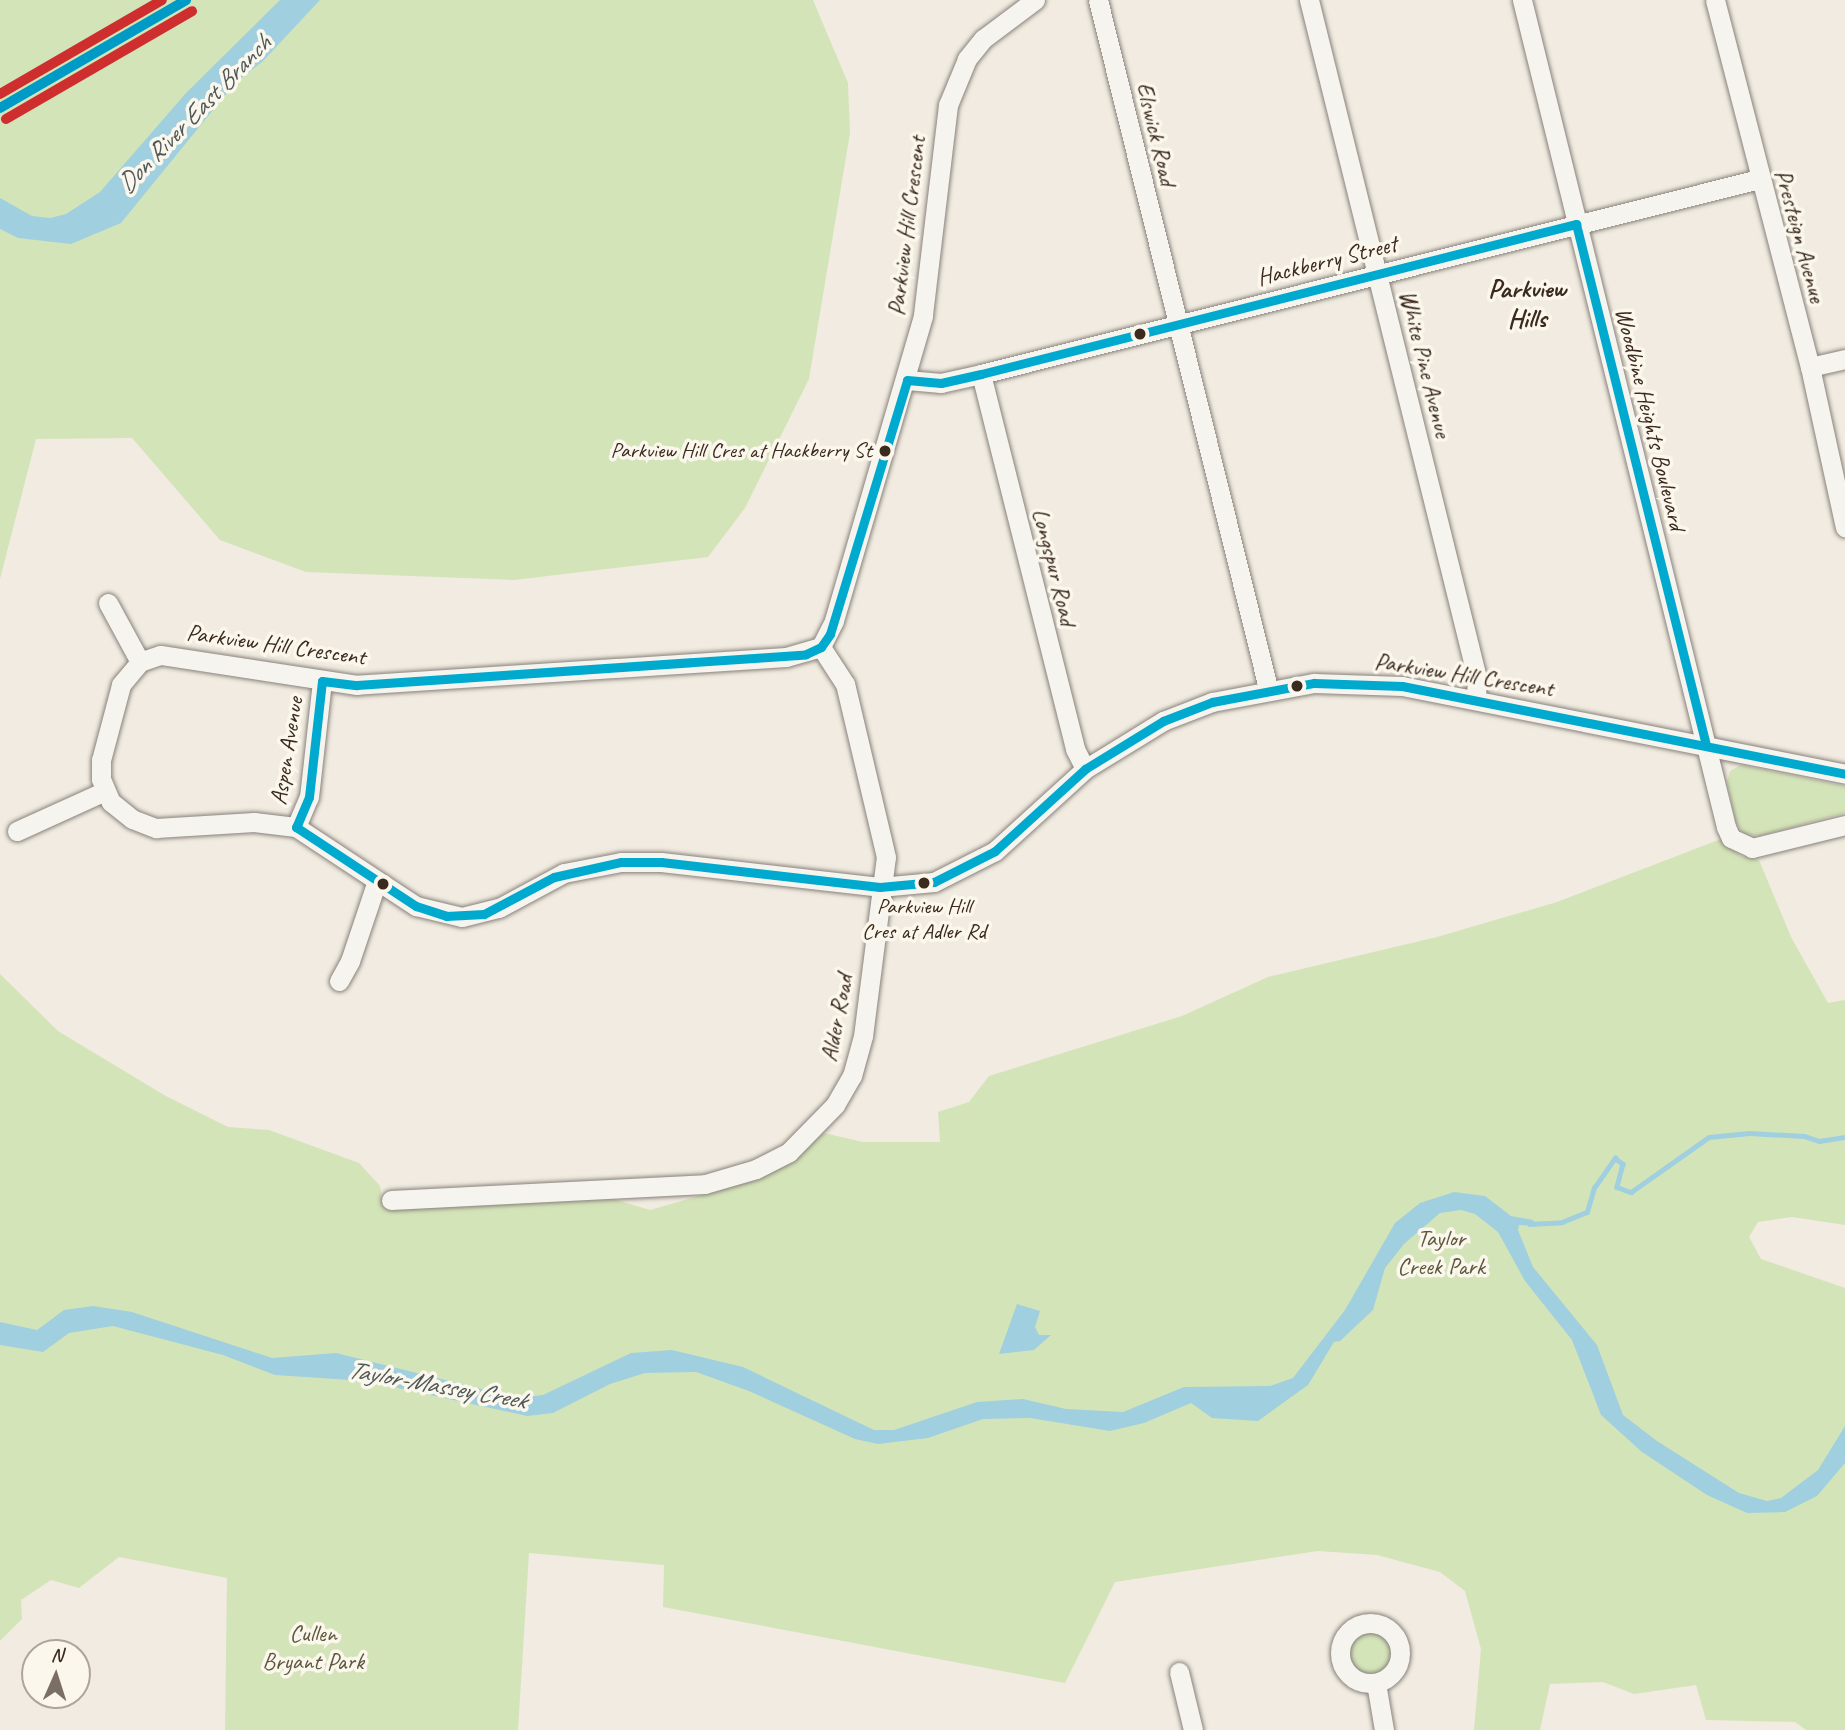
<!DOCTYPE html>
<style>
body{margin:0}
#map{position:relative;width:1845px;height:1730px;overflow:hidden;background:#f1ebe1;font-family:Caveat,sans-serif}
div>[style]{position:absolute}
.green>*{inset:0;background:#d4e4b9}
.round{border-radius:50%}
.water>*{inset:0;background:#a0cfdf}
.stream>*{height:4.5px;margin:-2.25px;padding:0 2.25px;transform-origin:2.25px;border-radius:2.25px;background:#a0cfdf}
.roads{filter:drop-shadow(0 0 2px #88827b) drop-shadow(0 0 2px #88827b)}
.minor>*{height:19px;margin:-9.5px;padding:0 9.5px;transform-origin:9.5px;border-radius:9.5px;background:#f5f4ef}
.minor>.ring{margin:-9.5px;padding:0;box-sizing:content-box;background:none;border:19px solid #f5f4ef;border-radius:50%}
.bus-1>*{height:9px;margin:-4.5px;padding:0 4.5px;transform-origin:4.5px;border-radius:4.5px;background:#00a9ce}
.rail-1>*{height:10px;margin:-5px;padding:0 5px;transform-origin:5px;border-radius:5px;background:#009ac7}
.rail-2>*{height:10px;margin:-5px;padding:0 5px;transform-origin:5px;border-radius:5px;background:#cf2e2f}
.rail-3>*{height:10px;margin:-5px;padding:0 5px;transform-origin:5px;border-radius:5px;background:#cf2e2f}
.dots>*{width:19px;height:19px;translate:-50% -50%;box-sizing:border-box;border:4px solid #fbf7ec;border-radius:50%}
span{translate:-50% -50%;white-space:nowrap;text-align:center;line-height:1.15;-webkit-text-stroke:7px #fbf7ec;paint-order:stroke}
.bus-label{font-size:22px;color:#3b2a1e}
.right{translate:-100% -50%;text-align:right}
.street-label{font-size:24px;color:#3b2a1e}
.park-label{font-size:24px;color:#5c573c}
.water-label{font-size:26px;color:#4f5858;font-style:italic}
.neighbourhood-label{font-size:26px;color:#3b2a1e;font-weight:700}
.north{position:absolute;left:21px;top:1639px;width:70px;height:70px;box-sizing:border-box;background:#fbf7ec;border:2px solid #aea59a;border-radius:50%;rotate:3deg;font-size:19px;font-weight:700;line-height:28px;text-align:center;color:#3b2a1e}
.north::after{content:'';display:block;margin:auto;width:24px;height:32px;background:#7b6e62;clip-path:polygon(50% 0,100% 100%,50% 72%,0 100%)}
</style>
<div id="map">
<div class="green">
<div style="clip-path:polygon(0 0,813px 0,848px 83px,850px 133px,809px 379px,745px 508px,708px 557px,514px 580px,306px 572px,220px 540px,132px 438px,36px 439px,0 579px)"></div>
<div style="clip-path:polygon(1741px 765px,1845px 786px,1845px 813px,1759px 836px,1744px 834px,1736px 823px,1727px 782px,1730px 771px)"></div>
<div style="clip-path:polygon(1721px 839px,1740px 856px,1759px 860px,1791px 937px,1828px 1003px,1845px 1000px,1845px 1225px,1792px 1217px,1758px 1222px,1749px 1237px,1761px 1259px,1845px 1288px,1845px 1730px,1806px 1730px,1795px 1722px,1706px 1720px,1696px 1685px,1634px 1694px,1603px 1682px,1550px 1684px,1540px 1730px,1474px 1730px,1481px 1649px,1465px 1591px,1440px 1572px,1377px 1555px,1318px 1551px,1115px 1582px,1065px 1683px,663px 1607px,664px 1565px,529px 1553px,518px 1730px,225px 1730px,227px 1578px,119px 1557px,79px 1588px,51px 1580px,21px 1600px,22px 1619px,0 1641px,0 974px,58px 1031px,164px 1095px,228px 1127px,269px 1130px,359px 1163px,380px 1186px,383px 1206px,613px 1199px,650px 1210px,761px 1178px,824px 1133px,863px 1142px,940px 1142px,938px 1112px,969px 1102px,989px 1076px,1182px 1016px,1268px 977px,1437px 937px,1557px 902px)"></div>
<div class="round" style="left:1349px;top:1632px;width:44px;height:44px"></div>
</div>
<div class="water">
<div style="clip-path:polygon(280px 0,320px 0,263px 61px,235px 83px,121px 223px,71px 244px,18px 238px,0 229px,0 198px,32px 216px,50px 218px,66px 214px,100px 192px,186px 93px)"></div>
<div style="clip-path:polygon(1454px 1192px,1485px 1196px,1511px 1216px,1533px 1220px,1536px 1226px,1519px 1225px,1518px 1230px,1533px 1267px,1597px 1345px,1623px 1415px,1657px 1441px,1739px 1493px,1767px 1501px,1781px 1498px,1818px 1470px,1845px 1426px,1845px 1463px,1817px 1496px,1785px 1512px,1747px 1513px,1707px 1495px,1642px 1452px,1601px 1415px,1572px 1340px,1525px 1281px,1498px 1232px,1475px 1214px,1461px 1210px,1440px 1213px,1404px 1244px,1385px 1268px,1373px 1310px,1340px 1341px,1334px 1342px,1308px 1385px,1258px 1421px,1212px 1418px,1191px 1403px,1144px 1423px,1110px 1431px,1030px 1418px,983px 1419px,928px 1438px,878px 1444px,855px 1439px,749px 1391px,696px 1372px,645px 1373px,610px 1384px,553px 1413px,527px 1416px,366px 1381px,275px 1375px,223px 1355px,113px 1326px,69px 1333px,43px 1352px,0 1345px,0 1322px,37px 1330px,64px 1310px,93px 1306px,132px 1312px,272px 1358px,336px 1353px,518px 1398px,543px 1395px,631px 1353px,672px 1350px,743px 1367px,874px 1430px,894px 1430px,977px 1402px,1023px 1399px,1066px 1409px,1123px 1412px,1184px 1387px,1270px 1386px,1293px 1378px,1345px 1310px,1395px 1223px,1420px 1203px)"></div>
<div style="clip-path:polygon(1017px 1304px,1040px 1311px,1035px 1327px,1039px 1335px,1051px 1335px,1034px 1350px,999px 1354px)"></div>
</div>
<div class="stream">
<div style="left:1529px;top:1224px;width:33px;rotate:-3deg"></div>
<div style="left:1562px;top:1222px;width:27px;rotate:-22deg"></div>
<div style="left:1587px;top:1212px;width:25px;rotate:-74deg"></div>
<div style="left:1594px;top:1188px;width:37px;rotate:-55deg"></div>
<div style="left:1615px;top:1158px;width:10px;rotate:37deg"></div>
<div style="left:1623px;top:1164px;width:24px;rotate:105deg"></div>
<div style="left:1617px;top:1187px;width:15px;rotate:20deg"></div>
<div style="left:1631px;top:1192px;width:95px;rotate:-35.2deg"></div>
<div style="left:1709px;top:1137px;width:40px;rotate:-5.7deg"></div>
<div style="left:1749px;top:1133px;width:55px;rotate:3.1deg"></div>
<div style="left:1804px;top:1136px;width:16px;rotate:18deg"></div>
<div style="left:1819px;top:1141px;width:26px;rotate:-9deg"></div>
</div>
<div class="roads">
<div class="minor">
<div style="left:1035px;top:0;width:65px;rotate:143.1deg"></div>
<div style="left:983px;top:39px;width:26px;rotate:129deg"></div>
<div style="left:967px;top:59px;width:50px;rotate:112.4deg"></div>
<div style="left:948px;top:105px;width:212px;rotate:96.8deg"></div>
<div style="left:923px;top:316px;width:318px;rotate:106.3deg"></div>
<div style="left:834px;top:621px;width:29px;rotate:117deg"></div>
<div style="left:821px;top:647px;width:36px;rotate:164deg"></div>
<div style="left:786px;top:657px;width:430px;rotate:176.3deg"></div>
<div style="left:357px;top:685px;width:199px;rotate:-171.3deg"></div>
<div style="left:160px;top:655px;width:21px;rotate:161deg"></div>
<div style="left:140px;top:662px;width:30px;rotate:130deg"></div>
<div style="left:121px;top:685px;width:78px;rotate:104.9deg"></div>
<div style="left:101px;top:760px;width:19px;rotate:90deg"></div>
<div style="left:101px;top:779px;width:25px;rotate:67deg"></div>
<div style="left:111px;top:802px;width:27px;rotate:39deg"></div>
<div style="left:132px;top:819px;width:26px;rotate:21deg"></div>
<div style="left:156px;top:828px;width:98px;rotate:-3.5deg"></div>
<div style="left:254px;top:822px;width:42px;rotate:6.8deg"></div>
<div style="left:296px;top:827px;width:144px;rotate:33.4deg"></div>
<div style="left:416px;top:906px;width:47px;rotate:13.4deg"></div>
<div style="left:462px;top:917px;width:38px;rotate:-14deg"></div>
<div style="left:499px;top:908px;width:74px;rotate:-28.3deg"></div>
<div style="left:564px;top:873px;width:58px;rotate:-10.9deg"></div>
<div style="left:621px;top:862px;width:40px"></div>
<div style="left:661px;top:862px;width:220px;rotate:6.5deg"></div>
<div style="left:880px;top:887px;width:54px;rotate:-5.3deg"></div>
<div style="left:934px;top:882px;width:68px;rotate:-26.9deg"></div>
<div style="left:995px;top:851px;width:122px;rotate:-42.3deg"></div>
<div style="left:1085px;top:769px;width:92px;rotate:-31.6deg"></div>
<div style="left:1163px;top:721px;width:53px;rotate:-21.2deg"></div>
<div style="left:1212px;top:702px;width:104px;rotate:-10.6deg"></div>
<div style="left:1314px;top:683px;width:88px;rotate:2deg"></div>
<div style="left:1402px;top:686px;width:452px;rotate:11.2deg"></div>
<div style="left:1098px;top:0;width:709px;rotate:76.12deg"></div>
<div style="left:1309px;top:0;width:699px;rotate:76.08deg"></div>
<div style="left:1477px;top:678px;width:21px;rotate:93deg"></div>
<div style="left:1522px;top:0;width:852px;rotate:76.14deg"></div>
<div style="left:1726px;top:827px;width:12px;rotate:66deg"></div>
<div style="left:1731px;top:838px;width:23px;rotate:25deg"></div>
<div style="left:1752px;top:848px;width:96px;rotate:-13.9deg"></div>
<div style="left:1715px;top:0;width:379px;rotate:75.5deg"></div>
<div style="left:1810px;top:367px;width:164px;rotate:77.7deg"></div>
<div style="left:1810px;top:367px;width:36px;rotate:-13deg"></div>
<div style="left:981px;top:374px;width:387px;rotate:75.9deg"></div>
<div style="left:1075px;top:749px;width:22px;rotate:63deg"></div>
<div style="left:907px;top:380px;width:34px;rotate:5deg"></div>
<div style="left:941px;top:383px;width:41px;rotate:-12.7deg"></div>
<div style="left:981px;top:374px;width:802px;rotate:-14.07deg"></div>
<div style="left:108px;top:603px;width:67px;rotate:61.5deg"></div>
<div style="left:296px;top:827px;width:33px;rotate:-67deg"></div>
<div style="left:309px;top:797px;width:117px;rotate:-83.6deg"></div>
<div style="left:17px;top:831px;width:97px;rotate:-24.4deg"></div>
<div style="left:339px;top:981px;width:23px;rotate:-61deg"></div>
<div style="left:350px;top:961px;width:84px;rotate:-71.4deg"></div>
<div style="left:391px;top:1200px;width:314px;rotate:-2.9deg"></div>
<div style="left:705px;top:1184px;width:53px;rotate:-16.4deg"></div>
<div style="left:756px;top:1169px;width:37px;rotate:-27deg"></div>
<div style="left:789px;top:1152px;width:66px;rotate:-45.6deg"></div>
<div style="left:835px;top:1105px;width:34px;rotate:-60deg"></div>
<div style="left:852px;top:1076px;width:41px;rotate:-74.6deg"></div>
<div style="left:863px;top:1036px;width:180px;rotate:-82.7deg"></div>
<div style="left:886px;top:857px;width:178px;rotate:-103.3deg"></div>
<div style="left:845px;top:684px;width:44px;rotate:-123deg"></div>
<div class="ring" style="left:1340px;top:1623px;width:41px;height:41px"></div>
<div style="left:1179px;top:1672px;width:60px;rotate:76.4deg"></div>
<div style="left:1376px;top:1683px;width:48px;rotate:80.3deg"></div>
</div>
</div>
<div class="bus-1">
<div style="left:322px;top:681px;width:35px;rotate:7deg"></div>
<div style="left:357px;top:685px;width:450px;rotate:-3.9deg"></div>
<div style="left:806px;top:654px;width:17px;rotate:-25deg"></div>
<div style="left:821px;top:647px;width:16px;rotate:-55deg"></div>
<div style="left:830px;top:634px;width:265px;rotate:-73.1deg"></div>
<div style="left:907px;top:380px;width:34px;rotate:5deg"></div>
<div style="left:941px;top:383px;width:41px;rotate:-12.7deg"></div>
<div style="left:981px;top:374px;width:614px;rotate:-14.15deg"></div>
<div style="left:1576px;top:224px;width:537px;rotate:75.99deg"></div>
<div style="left:322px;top:681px;width:117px;rotate:96.4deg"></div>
<div style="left:309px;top:797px;width:33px;rotate:113deg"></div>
<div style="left:296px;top:827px;width:144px;rotate:33.4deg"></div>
<div style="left:416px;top:906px;width:32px;rotate:18deg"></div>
<div style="left:446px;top:916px;width:38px;rotate:-3deg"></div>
<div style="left:484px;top:914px;width:79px;rotate:-27.9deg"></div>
<div style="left:554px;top:877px;width:69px;rotate:-12.6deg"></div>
<div style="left:621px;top:862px;width:40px"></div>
<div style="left:661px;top:862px;width:220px;rotate:6.5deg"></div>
<div style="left:880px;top:887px;width:54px;rotate:-5.3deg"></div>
<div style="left:934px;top:882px;width:68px;rotate:-26.9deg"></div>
<div style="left:995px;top:851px;width:122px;rotate:-42.3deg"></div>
<div style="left:1085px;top:769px;width:92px;rotate:-31.6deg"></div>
<div style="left:1163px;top:721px;width:53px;rotate:-21.2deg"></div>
<div style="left:1212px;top:702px;width:104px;rotate:-10.6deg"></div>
<div style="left:1314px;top:683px;width:88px;rotate:2deg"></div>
<div style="left:1402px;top:686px;width:452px;rotate:11.2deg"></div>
</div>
<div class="rail-1">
<div style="left:0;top:108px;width:215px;rotate:-30.1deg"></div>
</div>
<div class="rail-2">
<div style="left:6px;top:119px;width:215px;rotate:-30.1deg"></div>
</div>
<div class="rail-3">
<div style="left:0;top:94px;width:187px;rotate:-30.1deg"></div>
</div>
<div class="dots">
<div style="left:1140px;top:334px;background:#3b2a1e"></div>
<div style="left:885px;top:451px;background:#3b2a1e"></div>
<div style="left:1297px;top:686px;background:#3b2a1e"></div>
<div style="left:924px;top:883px;background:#3b2a1e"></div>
<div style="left:383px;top:884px;background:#3b2a1e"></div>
</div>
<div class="bus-label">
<span class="right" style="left:872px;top:451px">Parkview Hill Cres at Hackberry St</span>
<span style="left:924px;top:919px">Parkview Hill<br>Cres at Adler Rd</span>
</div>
<div class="street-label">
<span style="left:1156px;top:134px;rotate:76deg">Elswick Road</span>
<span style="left:907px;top:226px;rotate:-83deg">Parkview Hill Crescent</span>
<span style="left:1800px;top:236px;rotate:75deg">Presteign Avenue</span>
<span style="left:1327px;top:261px;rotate:-14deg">Hackberry Street</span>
<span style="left:1425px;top:364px;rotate:76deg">White Pine Avenue</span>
<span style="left:1650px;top:419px;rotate:76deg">Woodbine Heights Boulevard</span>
<span style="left:1054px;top:567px;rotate:76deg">Longspur Road</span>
<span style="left:276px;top:645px;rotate:8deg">Parkview Hill Crescent</span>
<span style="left:1464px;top:675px;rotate:9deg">Parkview Hill Crescent</span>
<span style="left:287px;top:751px;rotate:-81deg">Aspen Avenue</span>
<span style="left:837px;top:1018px;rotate:-79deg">Alder Road</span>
</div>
<div class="park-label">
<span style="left:1441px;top:1253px">Taylor<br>Creek Park</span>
<span style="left:313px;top:1648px">Cullen<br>Bryant Park</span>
</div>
<div class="water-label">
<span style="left:194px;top:114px;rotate:-46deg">Don River East Branch</span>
<span style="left:437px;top:1385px;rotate:10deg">Taylor-Massey Creek</span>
</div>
<div class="neighbourhood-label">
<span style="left:1527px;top:304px">Parkview<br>Hills</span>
</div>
<div class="north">N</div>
</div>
